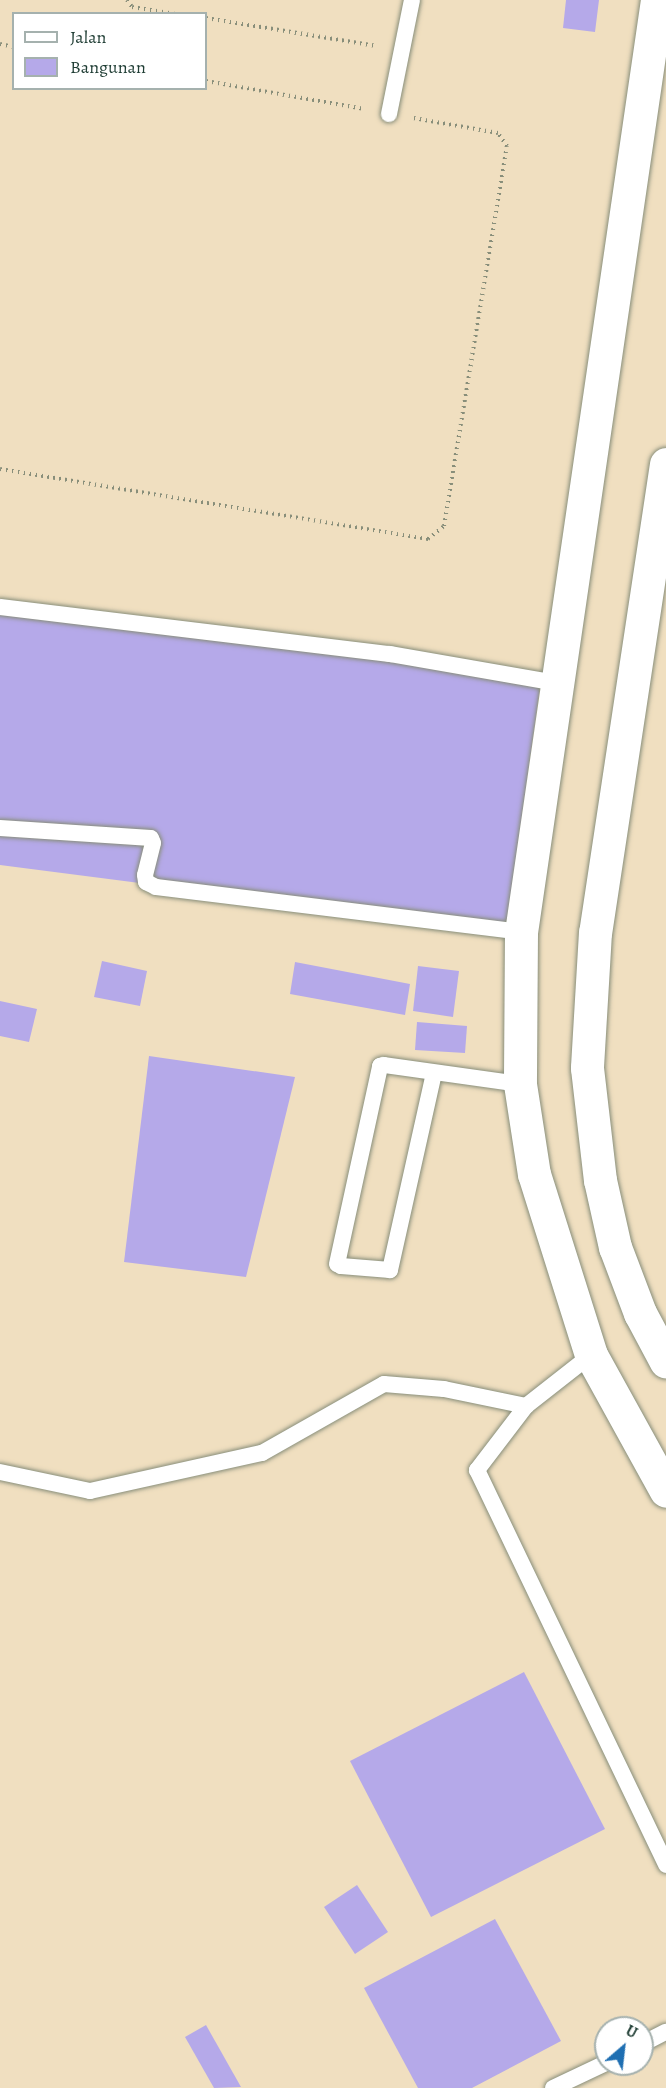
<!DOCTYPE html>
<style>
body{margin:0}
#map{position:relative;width:666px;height:2088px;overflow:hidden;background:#f0dfc0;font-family:Alegreya,serif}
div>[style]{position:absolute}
.building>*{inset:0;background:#b5a9e9}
.path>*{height:4px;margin-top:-2px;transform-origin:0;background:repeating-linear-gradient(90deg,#888e7a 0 1.5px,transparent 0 6px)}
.roads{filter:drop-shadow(0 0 2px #888e7a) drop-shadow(0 0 2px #888e7a)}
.service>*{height:16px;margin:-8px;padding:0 8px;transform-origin:8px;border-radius:8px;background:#fff}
.tertiary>*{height:33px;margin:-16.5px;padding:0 16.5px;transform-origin:16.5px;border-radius:16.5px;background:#fff}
span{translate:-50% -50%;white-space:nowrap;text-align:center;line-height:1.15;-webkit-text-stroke:4.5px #fff;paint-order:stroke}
.legend{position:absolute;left:12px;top:12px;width:195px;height:78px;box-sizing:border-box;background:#fff;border:2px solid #a5b1ae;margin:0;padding:8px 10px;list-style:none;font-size:18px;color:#1f3d34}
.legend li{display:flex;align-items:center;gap:12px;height:30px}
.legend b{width:30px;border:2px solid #a5b1ae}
.north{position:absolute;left:594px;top:2016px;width:60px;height:60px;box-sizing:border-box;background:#fff;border:2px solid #a5b1ae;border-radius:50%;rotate:28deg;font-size:16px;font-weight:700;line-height:24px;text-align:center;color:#1f3d34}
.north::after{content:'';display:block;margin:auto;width:21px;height:27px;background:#1f6fb2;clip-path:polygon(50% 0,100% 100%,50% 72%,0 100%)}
</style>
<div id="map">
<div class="building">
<div style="clip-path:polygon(566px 0,599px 0,595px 32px,563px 28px)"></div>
<div style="clip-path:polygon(0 611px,541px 680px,506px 930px,0 865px)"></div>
<div style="clip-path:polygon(102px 961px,147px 971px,140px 1006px,94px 997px)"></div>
<div style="clip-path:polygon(295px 962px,410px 984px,405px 1015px,290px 994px)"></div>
<div style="clip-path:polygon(418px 966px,459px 971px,453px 1017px,413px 1011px)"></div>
<div style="clip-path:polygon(0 1001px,37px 1009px,29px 1042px,0 1036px)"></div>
<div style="clip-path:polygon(417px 1022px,467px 1026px,465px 1053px,415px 1050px)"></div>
<div style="clip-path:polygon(149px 1056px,295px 1077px,246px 1277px,124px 1262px)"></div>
<div style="clip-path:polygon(524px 1672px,605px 1829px,431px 1917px,350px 1761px)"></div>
<div style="clip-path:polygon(357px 1885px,388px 1932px,355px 1954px,324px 1907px)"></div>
<div style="clip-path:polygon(495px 1919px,561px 2041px,472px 2088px,418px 2088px,364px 1988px)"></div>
<div style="clip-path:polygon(206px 2025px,241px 2087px,214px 2088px,185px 2037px)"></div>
</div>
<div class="path">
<div style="left:127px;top:0;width:9px;rotate:54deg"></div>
<div style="left:132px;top:7px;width:44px;rotate:9.2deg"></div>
<div style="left:206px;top:18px;width:173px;rotate:9.3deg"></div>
<div style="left:0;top:44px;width:14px;rotate:12deg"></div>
<div style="left:206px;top:81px;width:161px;rotate:10deg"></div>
<div style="left:0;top:469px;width:434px;rotate:9.3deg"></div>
<div style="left:428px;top:539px;width:21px;rotate:-39deg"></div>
<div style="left:444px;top:526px;width:385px;rotate:-80.6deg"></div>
<div style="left:507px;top:146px;width:16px;rotate:-125deg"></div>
<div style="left:498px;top:133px;width:86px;rotate:-170deg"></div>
</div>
<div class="roads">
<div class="service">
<div style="left:389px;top:114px;width:116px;rotate:-78.6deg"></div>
<div style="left:0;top:607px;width:393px;rotate:6.9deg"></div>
<div style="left:390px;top:654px;width:169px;rotate:9.9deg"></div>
<div style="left:0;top:828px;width:151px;rotate:3.8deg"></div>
<div style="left:151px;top:838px;width:5px;rotate:68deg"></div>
<div style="left:153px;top:843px;width:33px;rotate:104deg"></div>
<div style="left:145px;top:875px;width:7px;rotate:82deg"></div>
<div style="left:146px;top:882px;width:11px;rotate:27deg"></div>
<div style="left:156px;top:887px;width:368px;rotate:7deg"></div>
<div style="left:434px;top:1073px;width:202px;rotate:102.6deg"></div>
<div style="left:390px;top:1270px;width:49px;rotate:-175.3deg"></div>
<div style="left:341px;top:1266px;width:4px;rotate:-153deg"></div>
<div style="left:337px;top:1264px;width:203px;rotate:-77.7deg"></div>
<div style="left:380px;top:1066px;width:4px;rotate:-14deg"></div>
<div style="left:384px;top:1065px;width:137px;rotate:8deg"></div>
<div style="left:591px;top:1355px;width:83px;rotate:141.9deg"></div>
<div style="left:526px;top:1406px;width:81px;rotate:127.4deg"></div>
<div style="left:477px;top:1470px;width:438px;rotate:64.4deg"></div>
<div style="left:0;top:1472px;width:92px;rotate:11.9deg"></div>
<div style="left:90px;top:1491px;width:176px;rotate:-12.5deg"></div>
<div style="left:262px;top:1453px;width:140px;rotate:-29.5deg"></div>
<div style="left:384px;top:1384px;width:60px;rotate:4.8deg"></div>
<div style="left:444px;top:1389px;width:84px;rotate:11.7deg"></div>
<div style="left:642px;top:2044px;width:27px;rotate:-27deg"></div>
<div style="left:553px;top:2088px;width:59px;rotate:-25.3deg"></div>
</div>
<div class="tertiary">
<div style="left:657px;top:0;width:942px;rotate:98.3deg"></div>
<div style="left:521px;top:932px;width:152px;rotate:90.4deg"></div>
<div style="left:520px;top:1084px;width:91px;rotate:81.2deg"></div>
<div style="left:534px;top:1174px;width:190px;rotate:72.5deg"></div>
<div style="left:591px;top:1355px;width:155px;rotate:61.1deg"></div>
<div style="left:666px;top:464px;width:473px;rotate:98.6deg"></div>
<div style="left:595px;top:932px;width:136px;rotate:93.4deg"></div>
<div style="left:587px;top:1068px;width:113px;rotate:83.4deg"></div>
<div style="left:600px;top:1180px;width:69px;rotate:77.4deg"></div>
<div style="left:615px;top:1247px;width:71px;rotate:69.3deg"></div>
<div style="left:640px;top:1313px;width:55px;rotate:62deg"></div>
</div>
</div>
<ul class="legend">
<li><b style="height:8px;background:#fff"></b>Jalan</li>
<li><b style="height:16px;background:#b5a9e9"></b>Bangunan</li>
</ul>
<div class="north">U</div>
</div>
